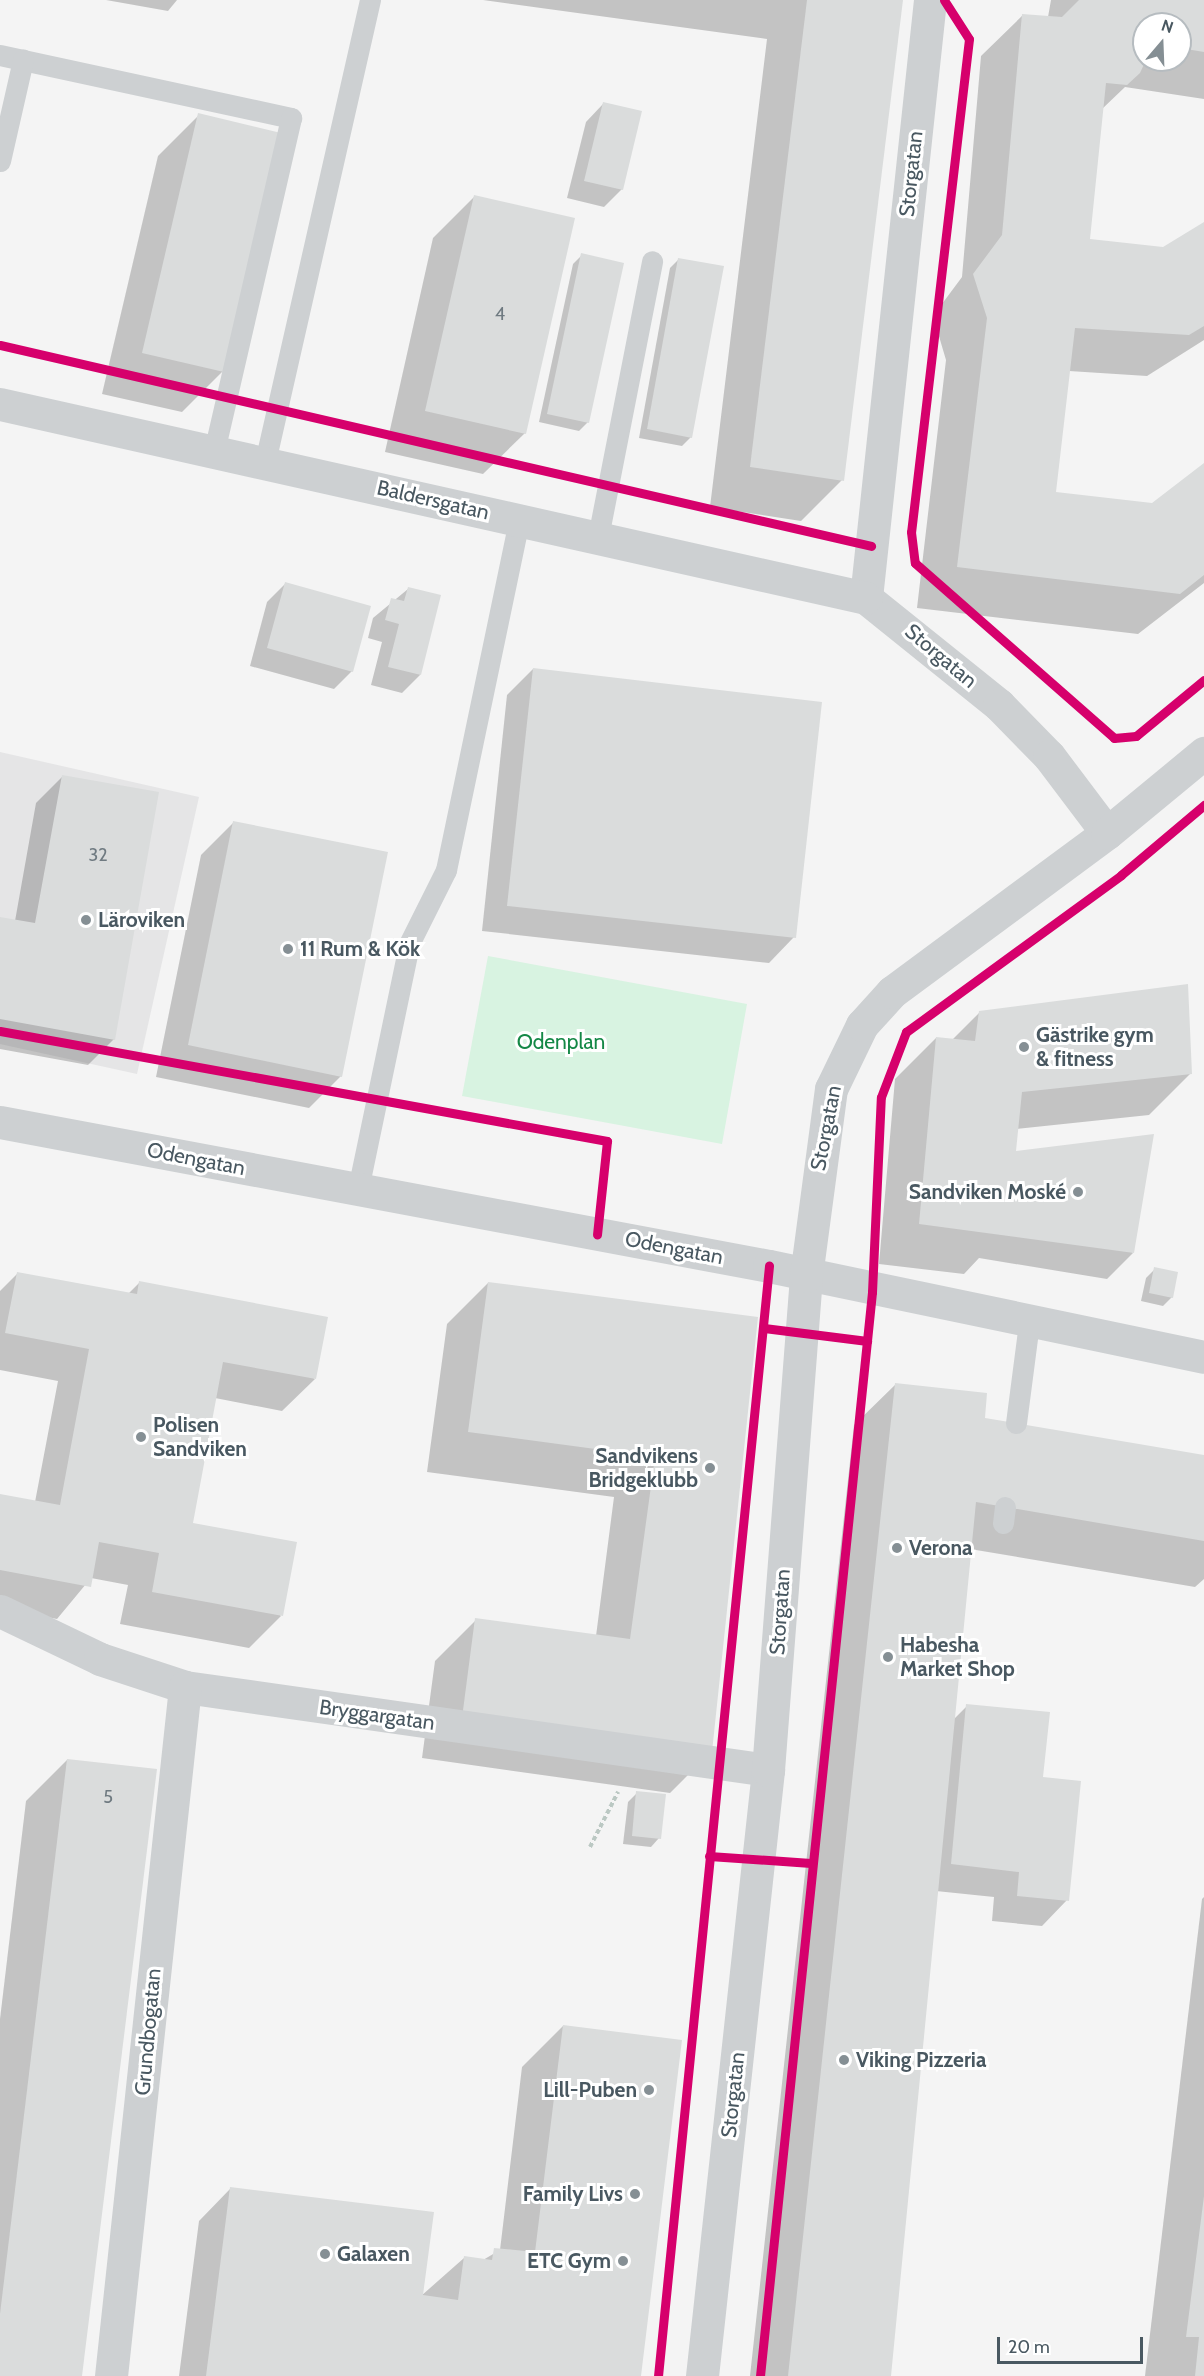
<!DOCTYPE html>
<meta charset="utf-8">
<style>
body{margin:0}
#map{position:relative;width:1204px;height:2376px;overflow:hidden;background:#f4f4f4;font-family:Cabin,sans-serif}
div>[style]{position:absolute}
.education>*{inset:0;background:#e5e5e6}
.green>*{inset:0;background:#d8f3e1}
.shadow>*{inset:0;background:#0003}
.building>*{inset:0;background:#dadcdc}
.path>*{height:4px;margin-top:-2px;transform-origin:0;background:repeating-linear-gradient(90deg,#bbc8c3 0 4.5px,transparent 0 7.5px)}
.lane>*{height:21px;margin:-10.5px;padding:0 10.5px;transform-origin:10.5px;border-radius:10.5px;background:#cdd0d2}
.street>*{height:33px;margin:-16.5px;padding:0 16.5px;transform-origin:16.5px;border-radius:16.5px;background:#cdd0d2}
.cycleway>*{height:9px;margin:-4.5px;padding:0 4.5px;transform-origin:4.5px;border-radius:4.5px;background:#d6006c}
.dots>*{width:16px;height:16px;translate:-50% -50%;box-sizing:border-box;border:3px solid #fff;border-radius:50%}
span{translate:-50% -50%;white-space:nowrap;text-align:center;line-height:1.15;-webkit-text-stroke:6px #fff;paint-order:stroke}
.number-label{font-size:18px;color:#6f7a81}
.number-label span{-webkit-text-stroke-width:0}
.street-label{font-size:21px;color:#495861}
.poi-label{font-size:21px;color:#495861;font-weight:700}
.left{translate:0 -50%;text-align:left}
.right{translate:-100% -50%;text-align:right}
.park-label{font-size:21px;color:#148846}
.north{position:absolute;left:1132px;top:12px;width:60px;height:60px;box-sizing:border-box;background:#fff;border:2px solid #b6bcc0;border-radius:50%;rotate:19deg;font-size:16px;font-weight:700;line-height:24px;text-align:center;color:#495861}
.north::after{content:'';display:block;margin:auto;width:21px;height:27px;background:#858f94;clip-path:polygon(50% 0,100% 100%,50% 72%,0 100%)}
.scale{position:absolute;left:997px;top:2337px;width:146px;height:27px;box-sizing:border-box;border:3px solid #495861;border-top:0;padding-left:8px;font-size:18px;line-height:21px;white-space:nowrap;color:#495861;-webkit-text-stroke:4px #fff;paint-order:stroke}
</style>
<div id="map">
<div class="education">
<div style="clip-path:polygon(0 752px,199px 797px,137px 1074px,0 1044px)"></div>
</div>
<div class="green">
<div style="clip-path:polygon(488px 956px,747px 1004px,722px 1144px,462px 1096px)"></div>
</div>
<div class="shadow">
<div style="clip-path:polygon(106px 0,177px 0,168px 11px)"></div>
<div style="clip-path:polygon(483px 0,902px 0,842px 480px,801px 521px,710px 507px,767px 39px)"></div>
<div style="clip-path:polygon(evenodd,1051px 0,1204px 0,1204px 99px,1125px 87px,1101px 110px,1088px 240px,1164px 249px,1204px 224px,1204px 340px,1147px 376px,1069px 371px,1054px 493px,1153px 505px,1204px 465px,1204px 583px,1138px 634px,917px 608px,946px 360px,933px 316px,962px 277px,981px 56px,1023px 15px,1048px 17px,1051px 0,1144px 24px,1180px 24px,1180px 60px,1144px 60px,1144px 24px)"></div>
<div style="clip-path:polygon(603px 104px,622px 189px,604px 207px,567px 198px,586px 122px)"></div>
<div style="clip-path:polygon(199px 115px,223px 371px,182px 412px,102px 394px,158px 156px)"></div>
<div style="clip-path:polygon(474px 197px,525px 433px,483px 474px,385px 452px,433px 238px)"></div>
<div style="clip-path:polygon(582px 255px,588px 422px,579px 431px,539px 422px,573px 264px)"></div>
<div style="clip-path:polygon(679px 259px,691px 437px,682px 446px,639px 438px,670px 268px)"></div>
<div style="clip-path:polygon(285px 584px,352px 671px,334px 689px,250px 666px,267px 602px)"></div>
<div style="clip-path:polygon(408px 589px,420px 675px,402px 693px,371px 685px,382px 642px,368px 638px,373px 618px)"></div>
<div style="clip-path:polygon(533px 669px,794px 937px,769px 963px,482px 931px,507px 695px)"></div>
<div style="clip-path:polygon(62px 777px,114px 1039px,88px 1065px,0 1049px,0 918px,15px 921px,36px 803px)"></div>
<div style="clip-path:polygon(233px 823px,341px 1076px,309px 1108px,156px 1077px,201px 855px)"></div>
<div style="clip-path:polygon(979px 1013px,1190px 1074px,1149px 1115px,1016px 1129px,1014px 1155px,1133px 1253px,1107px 1279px,979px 1258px,964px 1274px,879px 1264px,895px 1079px,936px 1038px,952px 1040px)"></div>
<div style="clip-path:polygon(1155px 1269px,1172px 1297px,1163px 1306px,1141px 1301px,1146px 1278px)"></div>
<div style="clip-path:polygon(17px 1274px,128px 1294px,140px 1282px,315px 1379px,282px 1411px,215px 1398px,191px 1524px,281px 1616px,249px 1648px,120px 1624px,128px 1585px,91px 1578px,57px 1619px,0 1608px,0 1495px,35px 1502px,58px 1381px,0 1370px,0 1291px)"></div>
<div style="clip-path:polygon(488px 1283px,756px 1319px,711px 1752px,670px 1793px,422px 1758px,435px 1661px,476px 1620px,596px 1636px,614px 1497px,427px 1472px,447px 1324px)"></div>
<div style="clip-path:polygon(896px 1384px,983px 1419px,1204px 1456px,1204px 1579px,1195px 1587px,970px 1549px,953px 1720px,967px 1706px,1042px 1778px,1067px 1900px,1042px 1926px,992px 1921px,994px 1897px,936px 1891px,887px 2376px,750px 2376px,854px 1425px)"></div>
<div style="clip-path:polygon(67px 1760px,80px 2376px,0 2376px,0 2019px,26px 1801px)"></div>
<div style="clip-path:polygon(637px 1793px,659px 1838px,651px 1847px,623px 1844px,628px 1802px)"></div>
<div style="clip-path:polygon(1204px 1897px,1204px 2376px,1145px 2376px,1202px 1899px)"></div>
<div style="clip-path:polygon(563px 2026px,639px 2376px,179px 2376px,199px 2221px,231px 2188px,421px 2296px,464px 2258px,483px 2260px,500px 2250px,522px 2067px)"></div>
</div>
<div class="building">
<div style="clip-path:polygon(807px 0,903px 0,844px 481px,750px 467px)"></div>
<div style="clip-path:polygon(1079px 0,1204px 0,1204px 52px,1180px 48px,1180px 24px,1144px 24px,1146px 60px,1140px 73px,1127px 85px,1106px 83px,1090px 239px,1163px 247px,1204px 222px,1204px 326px,1189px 335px,1075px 328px,1056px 492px,1152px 503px,1204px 463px,1204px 575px,1180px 594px,957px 567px,987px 318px,973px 274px,1002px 235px,1022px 14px,1062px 17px)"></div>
<div style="clip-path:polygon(603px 102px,642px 111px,623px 190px,584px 181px)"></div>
<div style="clip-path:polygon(198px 113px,281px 133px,224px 372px,142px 353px)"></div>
<div style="clip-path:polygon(474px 195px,575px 218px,526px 434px,425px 411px)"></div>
<div style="clip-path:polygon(581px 253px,624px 263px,589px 423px,547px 414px)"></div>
<div style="clip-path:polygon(678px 258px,724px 266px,692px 438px,647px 429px)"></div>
<div style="clip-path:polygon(285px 582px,371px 606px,353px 672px,267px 648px)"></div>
<div style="clip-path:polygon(408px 587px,441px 595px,421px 675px,388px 667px,399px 624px,385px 620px,391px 598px,404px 601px)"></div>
<div style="clip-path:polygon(533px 668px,822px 702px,796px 938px,507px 906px)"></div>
<div style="clip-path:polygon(62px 775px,159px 792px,115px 1040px,0 1019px,0 917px,35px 923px)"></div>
<div style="clip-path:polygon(233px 821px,388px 852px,342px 1077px,188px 1045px)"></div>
<div style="clip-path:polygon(1188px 984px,1192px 1074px,1022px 1092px,1016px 1151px,1154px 1134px,1134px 1253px,919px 1224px,936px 1037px,975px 1041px,979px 1011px)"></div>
<div style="clip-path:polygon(1154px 1267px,1178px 1272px,1173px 1298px,1149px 1293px)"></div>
<div style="clip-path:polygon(17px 1272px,137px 1294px,139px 1281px,328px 1317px,316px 1379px,223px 1362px,193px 1523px,297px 1542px,283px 1616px,152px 1592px,159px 1553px,99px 1542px,91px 1587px,0 1570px,0 1494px,60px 1505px,89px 1349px,5px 1333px)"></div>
<div style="clip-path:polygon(488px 1282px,758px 1317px,712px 1752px,462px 1718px,475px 1618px,630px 1639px,655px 1457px,468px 1432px)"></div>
<div style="clip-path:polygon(895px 1383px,987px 1393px,985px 1418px,1204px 1455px,1204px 1541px,976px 1502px,891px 2376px,788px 2376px)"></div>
<div style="clip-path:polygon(966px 1704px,1050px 1712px,1043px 1777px,1081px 1781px,1069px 1901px,1017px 1896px,1019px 1872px,951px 1864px)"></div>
<div style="clip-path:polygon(67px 1759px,157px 1769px,82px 2376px,0 2376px,0 2314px)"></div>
<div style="clip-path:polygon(636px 1791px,666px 1794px,661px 1839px,632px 1836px)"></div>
<div style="clip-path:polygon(563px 2025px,682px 2040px,641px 2376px,206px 2376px,230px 2187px,434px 2212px,423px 2295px,458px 2300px,464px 2256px,492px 2260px,494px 2248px,535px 2252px)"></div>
<div style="clip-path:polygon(1204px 2196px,1204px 2376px,1195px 2376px,1199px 2337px,1186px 2337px)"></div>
</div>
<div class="path">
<div style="left:590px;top:1847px;width:62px;rotate:-63deg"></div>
</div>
<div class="lane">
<div style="left:0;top:55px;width:298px;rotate:12.2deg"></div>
<div style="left:291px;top:118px;width:342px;rotate:103deg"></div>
<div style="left:0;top:161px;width:104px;rotate:-77.2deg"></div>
<div style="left:265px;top:462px;width:474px;rotate:-77.2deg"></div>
<div style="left:598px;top:537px;width:281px;rotate:-78.9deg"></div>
<div style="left:358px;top:1189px;width:250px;rotate:-78.2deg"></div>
<div style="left:409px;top:944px;width:83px;rotate:-63.4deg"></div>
<div style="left:446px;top:870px;width:358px;rotate:-78.2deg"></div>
<div style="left:1016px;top:1423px;width:101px;rotate:-82.6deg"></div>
<div style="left:1003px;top:1523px;width:16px;rotate:-83deg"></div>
</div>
<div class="street">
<div style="left:930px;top:0;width:601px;rotate:96.11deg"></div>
<div style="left:866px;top:598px;width:171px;rotate:38.8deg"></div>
<div style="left:999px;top:705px;width:71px;rotate:45.6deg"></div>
<div style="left:1049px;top:756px;width:96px;rotate:53deg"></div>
<div style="left:0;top:404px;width:887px;rotate:12.63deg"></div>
<div style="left:0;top:1122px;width:782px;rotate:10.61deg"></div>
<div style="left:769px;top:1266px;width:444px;rotate:11.8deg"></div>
<div style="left:0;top:1611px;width:111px;rotate:25.6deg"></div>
<div style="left:100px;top:1659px;width:89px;rotate:18.2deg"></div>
<div style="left:185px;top:1687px;width:589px;rotate:8.1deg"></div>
<div style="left:111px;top:2376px;width:693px;rotate:-83.87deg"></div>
<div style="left:702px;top:2376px;width:610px;rotate:-83.78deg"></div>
<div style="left:768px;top:1770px;width:495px;rotate:-85.6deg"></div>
<div style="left:806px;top:1276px;width:189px;rotate:-82.4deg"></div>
<div style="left:831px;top:1089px;width:71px;rotate:-64.2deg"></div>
<div style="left:862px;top:1025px;width:45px;rotate:-47.7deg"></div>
<div style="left:892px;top:992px;width:267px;rotate:-36.5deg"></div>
<div style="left:1107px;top:833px;width:126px;rotate:-39.5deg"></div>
</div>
<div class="cycleway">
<div style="left:944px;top:0;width:46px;rotate:57.3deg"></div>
<div style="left:969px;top:39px;width:496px;rotate:96.7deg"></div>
<div style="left:911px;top:532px;width:31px;rotate:83deg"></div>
<div style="left:915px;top:563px;width:265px;rotate:41.3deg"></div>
<div style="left:1114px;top:738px;width:22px;rotate:-5deg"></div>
<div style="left:1136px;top:736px;width:88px;rotate:-39.5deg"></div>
<div style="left:0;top:345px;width:894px;rotate:12.99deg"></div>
<div style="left:0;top:1031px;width:617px;rotate:10.27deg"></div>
<div style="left:607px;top:1141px;width:94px;rotate:96.1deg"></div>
<div style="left:764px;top:1328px;width:104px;rotate:7.2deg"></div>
<div style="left:709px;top:1856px;width:102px;rotate:3.9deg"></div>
<div style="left:658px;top:2376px;width:1116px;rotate:-84.29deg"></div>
<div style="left:760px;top:2376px;width:1090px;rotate:-84.1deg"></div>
<div style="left:872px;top:1292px;width:195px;rotate:-87.4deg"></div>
<div style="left:881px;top:1097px;width:70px;rotate:-69deg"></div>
<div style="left:906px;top:1032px;width:266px;rotate:-36.1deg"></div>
<div style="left:1121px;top:875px;width:109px;rotate:-40.1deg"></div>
</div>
<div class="dots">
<div style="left:86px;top:920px;background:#858f94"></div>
<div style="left:288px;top:949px;background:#858f94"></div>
<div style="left:1024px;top:1047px;background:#858f94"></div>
<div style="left:1078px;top:1192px;background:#858f94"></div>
<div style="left:141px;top:1437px;background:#858f94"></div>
<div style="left:710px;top:1468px;background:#858f94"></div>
<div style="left:897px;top:1548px;background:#858f94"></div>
<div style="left:888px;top:1657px;background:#858f94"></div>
<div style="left:844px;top:2060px;background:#858f94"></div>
<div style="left:649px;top:2090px;background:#858f94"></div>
<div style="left:635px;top:2194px;background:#858f94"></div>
<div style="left:325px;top:2254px;background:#858f94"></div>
<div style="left:623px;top:2261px;background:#858f94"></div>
</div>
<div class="number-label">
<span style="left:500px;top:314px">4</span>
<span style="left:98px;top:855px">32</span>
<span style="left:108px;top:1797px">5</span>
</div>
<div class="street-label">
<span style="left:911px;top:174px;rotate:-84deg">Storgatan</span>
<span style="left:433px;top:500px;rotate:13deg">Baldersgatan</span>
<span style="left:941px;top:656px;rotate:40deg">Storgatan</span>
<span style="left:826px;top:1128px;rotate:-79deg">Storgatan</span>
<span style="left:196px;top:1159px;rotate:11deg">Odengatan</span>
<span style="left:674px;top:1248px;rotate:11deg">Odengatan</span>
<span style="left:780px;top:1612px;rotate:-86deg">Storgatan</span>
<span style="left:377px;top:1715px;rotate:8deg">Bryggargatan</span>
<span style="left:148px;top:2032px;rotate:-85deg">Grundbogatan</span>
<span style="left:733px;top:2095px;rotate:-84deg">Storgatan</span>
</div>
<div class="poi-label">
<span class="left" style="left:98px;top:920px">Läroviken</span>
<span class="left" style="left:300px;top:949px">11 Rum &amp; Kök</span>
<span class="left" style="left:1036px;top:1047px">Gästrike gym<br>&amp; fitness</span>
<span class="right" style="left:1066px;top:1192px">Sandviken Moské</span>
<span class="left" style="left:153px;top:1437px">Polisen<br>Sandviken</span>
<span class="right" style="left:698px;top:1468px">Sandvikens<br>Bridgeklubb</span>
<span class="left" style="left:909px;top:1548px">Verona</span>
<span class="left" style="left:900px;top:1657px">Habesha<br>Market Shop</span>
<span class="left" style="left:856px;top:2060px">Viking Pizzeria</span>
<span class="right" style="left:637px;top:2090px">Lill-Puben</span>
<span class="right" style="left:623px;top:2194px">Family Livs</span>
<span class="left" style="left:337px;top:2254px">Galaxen</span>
<span class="right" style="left:611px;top:2261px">ETC Gym</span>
</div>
<div class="park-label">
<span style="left:561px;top:1042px">Odenplan</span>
</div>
<div class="north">N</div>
<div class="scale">20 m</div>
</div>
